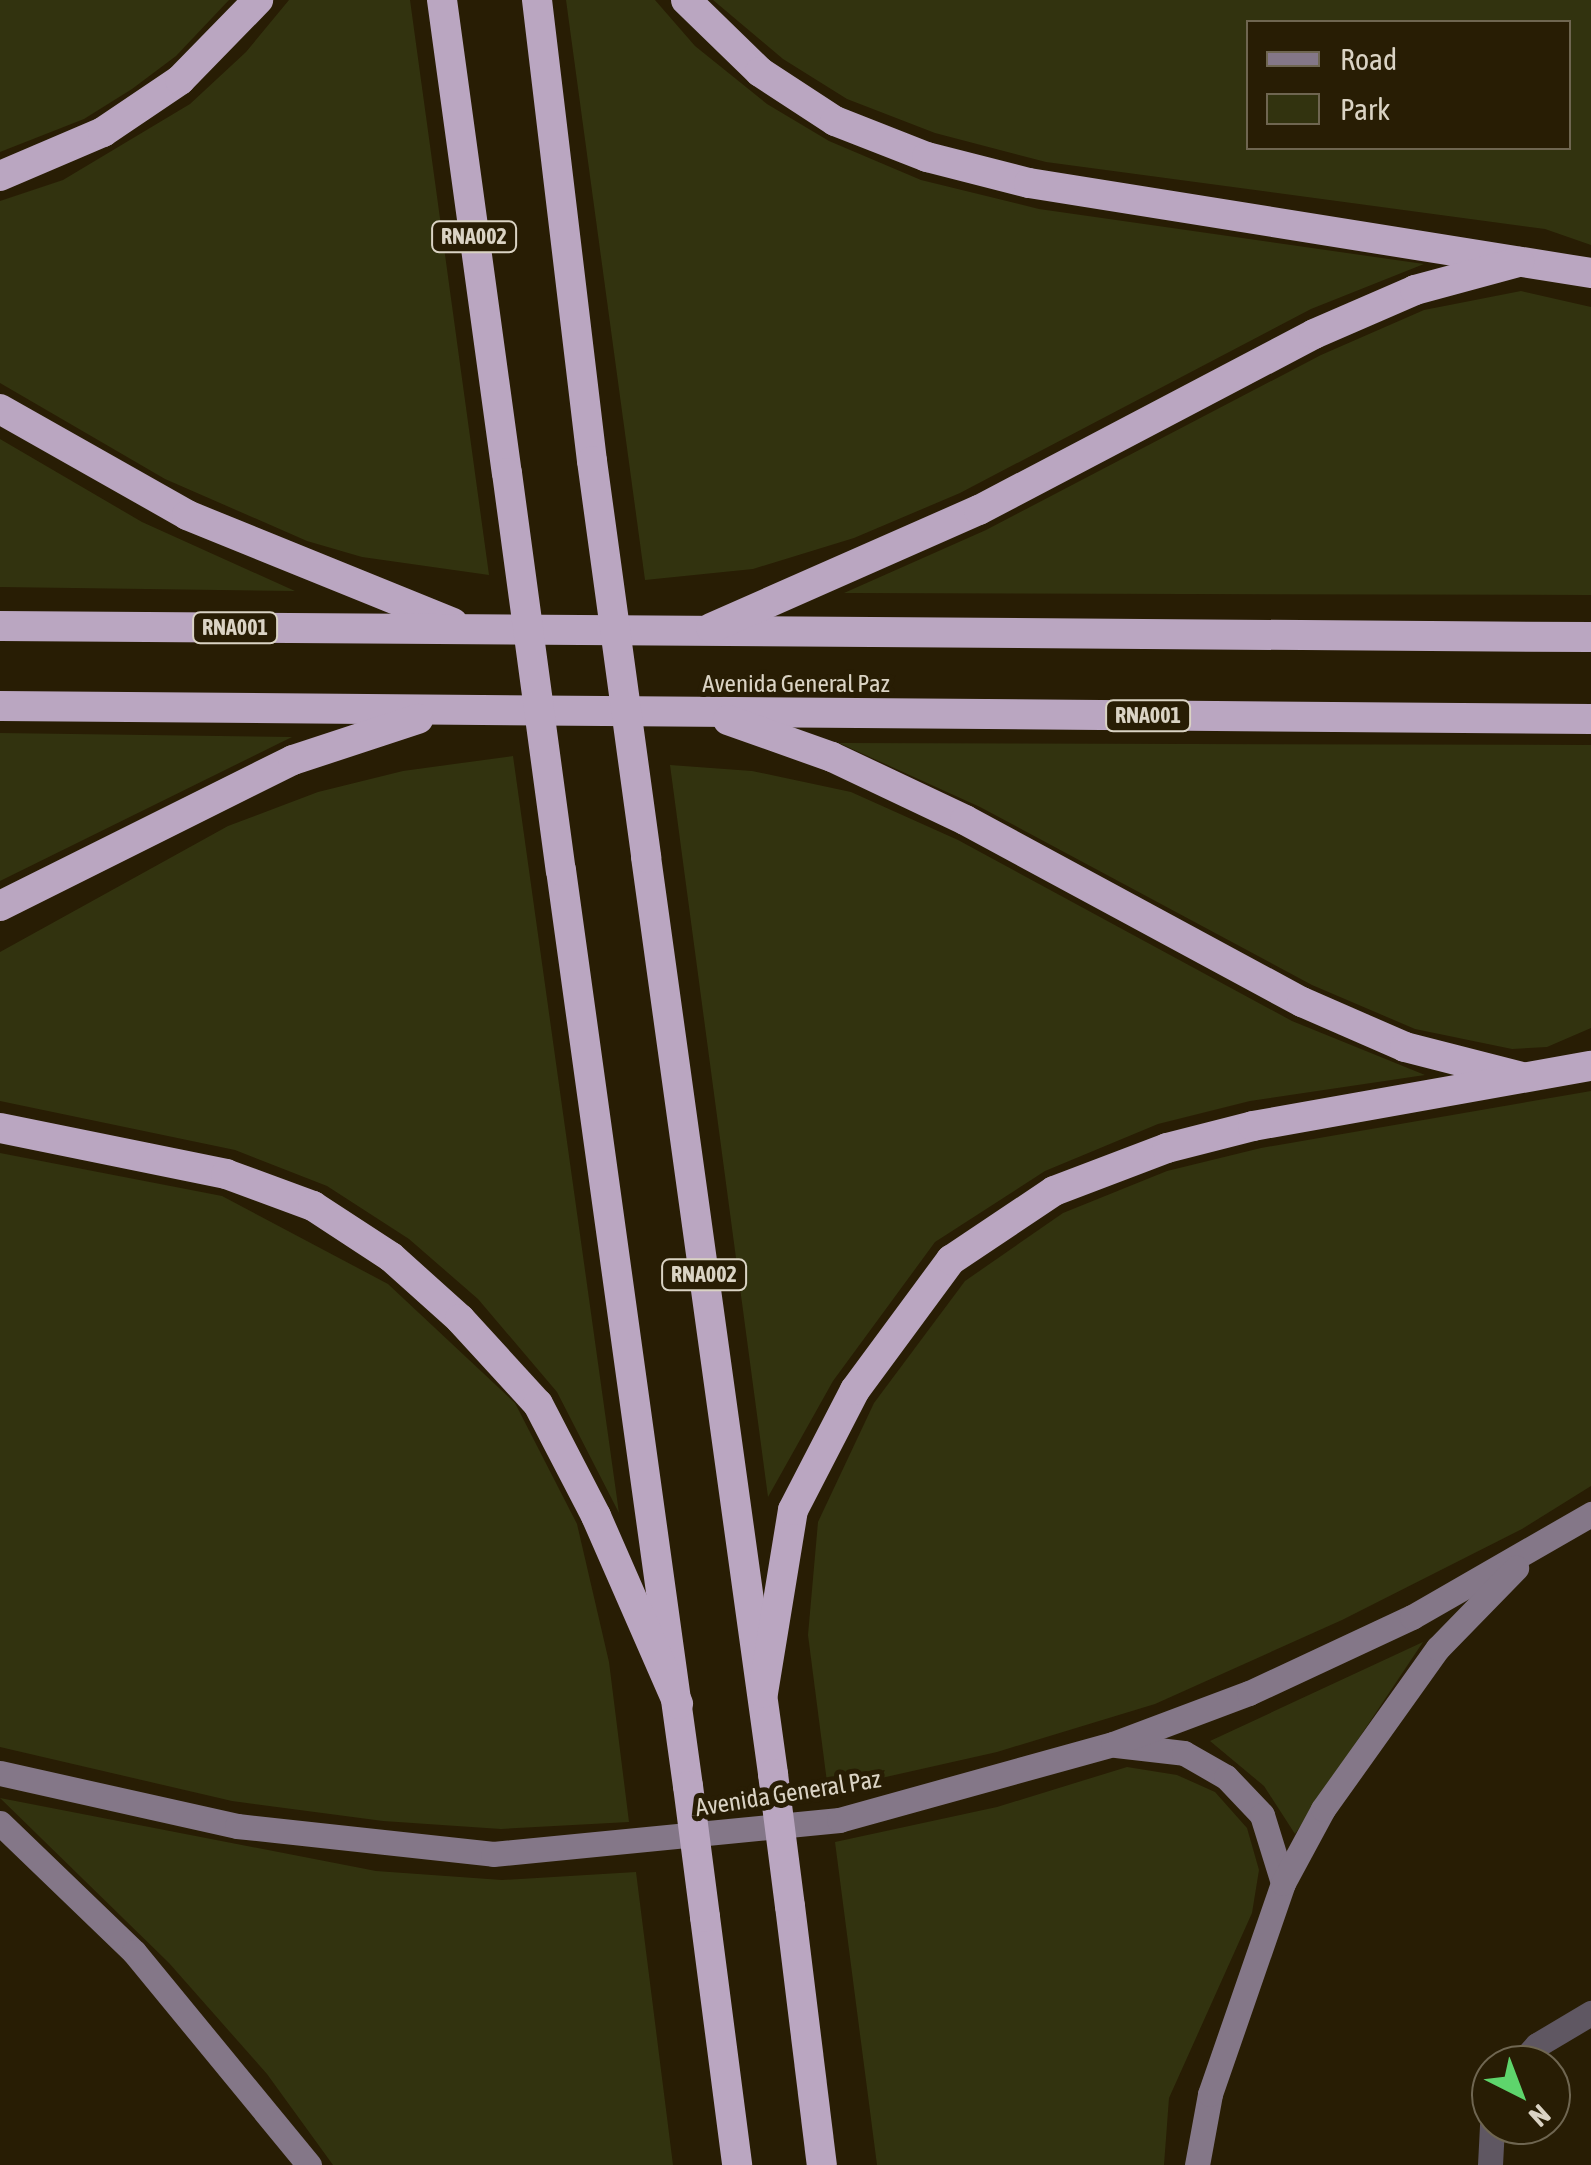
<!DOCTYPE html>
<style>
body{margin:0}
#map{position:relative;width:1591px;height:2165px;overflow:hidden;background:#281d04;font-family:"Asap Condensed",sans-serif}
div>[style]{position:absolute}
.green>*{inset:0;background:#32330f}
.street>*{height:25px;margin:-12.5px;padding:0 12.5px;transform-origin:12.5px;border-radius:12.5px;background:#5f5762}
.secondary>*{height:25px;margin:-12.5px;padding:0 12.5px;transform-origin:12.5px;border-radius:12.5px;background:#847788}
.highway>*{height:30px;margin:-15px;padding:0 15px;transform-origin:15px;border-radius:15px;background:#baa6c1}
.highway-bridge>*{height:30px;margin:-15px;padding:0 15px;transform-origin:15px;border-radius:15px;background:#baa6c1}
span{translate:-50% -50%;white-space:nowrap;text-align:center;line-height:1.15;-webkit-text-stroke:10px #281d04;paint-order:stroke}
.shield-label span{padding:2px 8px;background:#281d04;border:2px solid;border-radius:8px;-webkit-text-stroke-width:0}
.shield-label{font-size:22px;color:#dad3c4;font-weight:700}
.street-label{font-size:25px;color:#dad3c4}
.legend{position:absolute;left:1246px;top:20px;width:325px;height:130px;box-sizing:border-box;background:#281d04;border:2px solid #6f6651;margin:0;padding:12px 18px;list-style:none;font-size:30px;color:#dad3c4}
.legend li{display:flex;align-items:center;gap:20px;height:50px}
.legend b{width:50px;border:2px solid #6f6651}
.north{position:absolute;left:1471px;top:2045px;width:100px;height:100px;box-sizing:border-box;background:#281d04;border:2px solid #6f6651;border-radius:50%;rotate:138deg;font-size:28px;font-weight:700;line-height:40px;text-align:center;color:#dad3c4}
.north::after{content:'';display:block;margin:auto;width:35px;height:45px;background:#5ed56c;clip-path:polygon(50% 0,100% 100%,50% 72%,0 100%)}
</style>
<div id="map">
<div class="green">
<div style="clip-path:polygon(0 0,229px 0,176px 56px,132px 89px,84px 119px,0 152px)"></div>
<div style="clip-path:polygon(289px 0,410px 0,489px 575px,362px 557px,307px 541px,165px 479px,0 383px,0 201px,63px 180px,190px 104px,246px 52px)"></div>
<div style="clip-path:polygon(566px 0,655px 0,695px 46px,767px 104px,829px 141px,921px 180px,1039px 209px,1424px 264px,1311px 309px,960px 493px,854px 538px,753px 569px,645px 580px)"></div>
<div style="clip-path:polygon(evenodd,713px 0,1591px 0,1591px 245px,1545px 229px,1046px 162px,935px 133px,847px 99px,783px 59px,713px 0,1248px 22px,1568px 22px,1568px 148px,1248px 148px,1248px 22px)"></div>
<div style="clip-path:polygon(1521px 291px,1591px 307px,1591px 595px,844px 593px,986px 530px,1321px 355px,1424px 310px)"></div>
<div style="clip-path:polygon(0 439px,142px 522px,295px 591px,0 587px)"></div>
<div style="clip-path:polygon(0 733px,292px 737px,0 881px)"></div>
<div style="clip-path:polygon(839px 743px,1591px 745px,1591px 1028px,1547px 1047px,1512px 1049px,1415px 1029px,1312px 985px,980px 807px)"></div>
<div style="clip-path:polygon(513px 756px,619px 1513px,557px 1392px,478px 1299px,409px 1239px,327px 1186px,235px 1150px,0 1101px,0 952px,228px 826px,318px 792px,403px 771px)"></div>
<div style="clip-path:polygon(670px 765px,752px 771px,851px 792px,958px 840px,1292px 1021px,1425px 1075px,1250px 1101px,1158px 1124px,1045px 1171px,935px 1242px,833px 1381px,768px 1497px)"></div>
<div style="clip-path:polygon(1591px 1091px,1591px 1486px,1522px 1529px,1342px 1620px,1155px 1704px,997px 1752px,828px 1790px,808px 1635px,818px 1522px,874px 1403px,965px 1281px,1063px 1213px,1167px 1171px,1261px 1148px)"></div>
<div style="clip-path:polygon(0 1153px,222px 1196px,388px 1284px,515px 1403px,577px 1524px,609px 1662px,629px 1822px,501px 1829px,383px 1821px,232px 1801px,0 1747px)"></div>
<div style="clip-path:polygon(1423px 1642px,1295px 1834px,1264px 1786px,1210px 1741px)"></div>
<div style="clip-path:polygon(1127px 1767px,1177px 1775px,1215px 1792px,1247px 1828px,1259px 1870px,1252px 1913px,1169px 2098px,1164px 2165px,877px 2165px,835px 1842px,997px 1807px)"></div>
<div style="clip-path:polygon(0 1798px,376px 1871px,502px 1880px,636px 1872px,673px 2165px,333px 2165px,267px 2074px,169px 1963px)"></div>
</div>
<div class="street">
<div style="left:1519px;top:2065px;width:27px;rotate:-48deg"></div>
<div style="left:1537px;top:2045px;width:63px;rotate:-30.7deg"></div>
<div style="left:1490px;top:2165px;width:40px;rotate:-87.1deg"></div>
</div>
<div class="secondary">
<div style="left:1116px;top:1745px;width:68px;rotate:6.7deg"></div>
<div style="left:1184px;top:1753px;width:48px;rotate:29.7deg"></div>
<div style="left:1226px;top:1777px;width:52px;rotate:46.5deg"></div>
<div style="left:1262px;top:1815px;width:71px;rotate:72.8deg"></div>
<div style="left:0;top:1773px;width:243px;rotate:12.6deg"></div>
<div style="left:237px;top:1826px;width:258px;rotate:6.2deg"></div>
<div style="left:493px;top:1854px;width:348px;rotate:-5.6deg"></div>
<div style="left:839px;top:1820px;width:284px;rotate:-15.5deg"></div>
<div style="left:1113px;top:1744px;width:145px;rotate:-20.6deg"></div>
<div style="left:1249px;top:1693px;width:180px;rotate:-25deg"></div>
<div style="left:1412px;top:1617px;width:207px;rotate:-29.9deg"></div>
<div style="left:0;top:1823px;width:186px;rotate:43.9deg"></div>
<div style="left:134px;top:1952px;width:276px;rotate:50.6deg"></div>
<div style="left:1197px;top:2165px;width:72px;rotate:-79.6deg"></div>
<div style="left:1210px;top:2094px;width:223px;rotate:-70.9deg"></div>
<div style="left:1283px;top:1883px;width:84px;rotate:-61.6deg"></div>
<div style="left:1323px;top:1809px;width:198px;rotate:-54.5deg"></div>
<div style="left:1438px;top:1648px;width:112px;rotate:-45.7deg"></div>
</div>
<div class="highway">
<div style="left:442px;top:0;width:477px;rotate:82.2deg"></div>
<div style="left:537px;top:0;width:464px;rotate:83.2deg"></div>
<div style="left:686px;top:0;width:103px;rotate:44.2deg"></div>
<div style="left:760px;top:72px;width:90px;rotate:33.2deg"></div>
<div style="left:835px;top:121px;width:99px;rotate:21.4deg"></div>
<div style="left:927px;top:157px;width:105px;rotate:14.3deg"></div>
<div style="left:1029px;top:183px;width:569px;rotate:9.1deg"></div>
<div style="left:0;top:176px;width:112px;rotate:-23.1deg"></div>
<div style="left:103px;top:132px;width:93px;rotate:-34deg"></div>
<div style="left:180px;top:80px;width:112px;rotate:-45.7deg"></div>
<div style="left:0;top:409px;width:215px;rotate:29.5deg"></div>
<div style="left:187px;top:515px;width:287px;rotate:22.1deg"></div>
<div style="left:0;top:626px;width:1591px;rotate:0.4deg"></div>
<div style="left:711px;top:628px;width:293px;rotate:-23.8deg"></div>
<div style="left:979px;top:510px;width:378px;rotate:-27.7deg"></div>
<div style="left:1314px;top:334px;width:110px;rotate:-23.5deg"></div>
<div style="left:1415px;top:290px;width:108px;rotate:-15.1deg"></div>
<div style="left:0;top:706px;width:1591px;rotate:0.47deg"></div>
<div style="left:728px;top:720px;width:110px;rotate:19.6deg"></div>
<div style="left:832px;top:757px;width:147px;rotate:25.3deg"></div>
<div style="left:965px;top:820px;width:383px;rotate:28.4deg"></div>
<div style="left:1302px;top:1002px;width:112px;rotate:23.6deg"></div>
<div style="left:1405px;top:1047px;width:121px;rotate:14.4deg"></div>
<div style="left:646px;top:857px;width:926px;rotate:82.11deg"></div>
<div style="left:561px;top:870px;width:925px;rotate:82.11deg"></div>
<div style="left:0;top:906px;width:327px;rotate:-26.5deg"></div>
<div style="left:293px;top:760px;width:132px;rotate:-18.2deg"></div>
<div style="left:0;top:1128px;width:231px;rotate:11.5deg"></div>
<div style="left:226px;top:1174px;width:93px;rotate:20.2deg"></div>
<div style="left:313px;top:1206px;width:93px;rotate:33.2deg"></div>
<div style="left:391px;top:1257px;width:93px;rotate:41.9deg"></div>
<div style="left:460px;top:1319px;width:115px;rotate:47.5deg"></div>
<div style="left:538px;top:1404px;width:126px;rotate:62.6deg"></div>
<div style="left:596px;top:1516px;width:205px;rotate:66.4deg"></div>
<div style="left:763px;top:1693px;width:185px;rotate:-80.7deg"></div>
<div style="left:793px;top:1510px;width:135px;rotate:-62.7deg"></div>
<div style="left:855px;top:1390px;width:162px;rotate:-53.6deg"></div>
<div style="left:951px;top:1260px;width:124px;rotate:-33.8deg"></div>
<div style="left:1054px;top:1191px;width:121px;rotate:-20.8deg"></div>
<div style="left:1167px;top:1148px;width:89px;rotate:-14.3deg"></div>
<div style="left:1253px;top:1126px;width:343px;rotate:-10.1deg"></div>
<div style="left:790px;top:1906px;width:261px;rotate:83deg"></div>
<div style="left:705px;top:1917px;width:250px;rotate:82.6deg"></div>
</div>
<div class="highway-bridge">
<div style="left:592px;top:461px;width:400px;rotate:82.2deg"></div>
<div style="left:507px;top:473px;width:401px;rotate:82.3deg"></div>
<div style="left:773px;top:1774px;width:133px;rotate:82.7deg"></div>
<div style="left:688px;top:1786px;width:132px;rotate:82.6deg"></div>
</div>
<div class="shield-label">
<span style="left:474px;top:237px">RNA002</span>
<span style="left:235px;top:628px">RNA001</span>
<span style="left:1148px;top:716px">RNA001</span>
<span style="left:704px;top:1275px">RNA002</span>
</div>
<div class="street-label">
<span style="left:796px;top:683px">Avenida General Paz</span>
<span style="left:788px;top:1793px;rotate:-9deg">Avenida General Paz</span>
</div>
<ul class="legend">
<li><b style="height:12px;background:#847788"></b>Road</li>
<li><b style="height:28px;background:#32330f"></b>Park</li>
</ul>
<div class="north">N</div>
</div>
